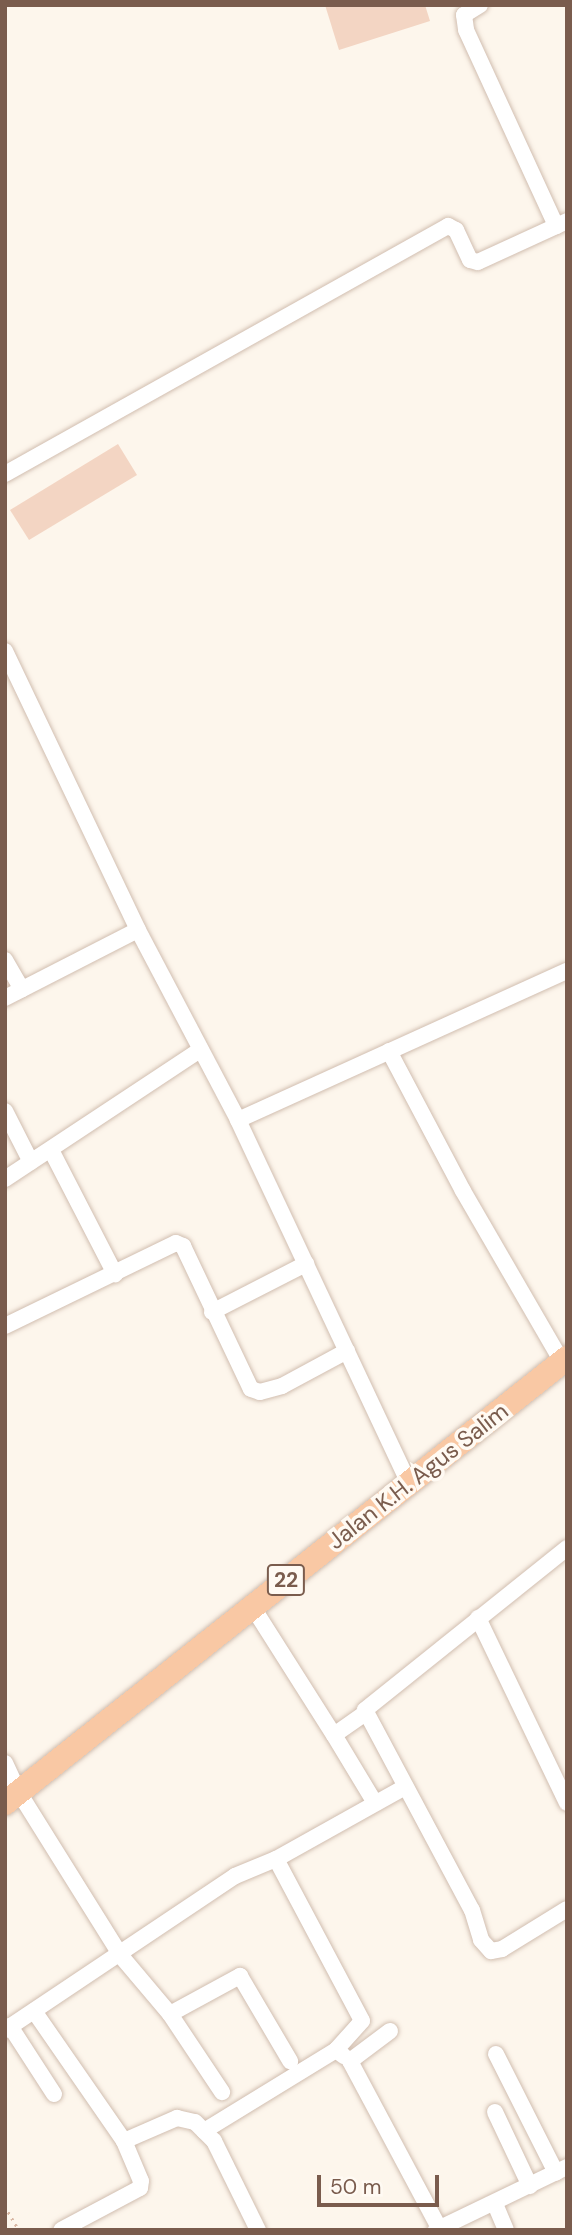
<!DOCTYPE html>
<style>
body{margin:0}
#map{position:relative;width:572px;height:2235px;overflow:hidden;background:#fdf6ec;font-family:"DM Sans",sans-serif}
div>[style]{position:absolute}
.building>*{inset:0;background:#f3d5c3}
.path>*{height:2.5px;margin-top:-1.25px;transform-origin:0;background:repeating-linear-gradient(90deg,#d9b8a5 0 2px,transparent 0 7px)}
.roads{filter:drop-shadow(0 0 2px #d1beb0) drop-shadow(0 0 2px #d1beb0)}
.minor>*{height:16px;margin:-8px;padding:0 8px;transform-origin:8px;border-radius:8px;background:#fff}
.trunk>*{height:24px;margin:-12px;padding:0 12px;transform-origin:12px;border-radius:12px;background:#f9c8a4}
span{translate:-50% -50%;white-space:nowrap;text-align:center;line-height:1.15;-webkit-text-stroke:7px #fffaf3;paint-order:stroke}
.shield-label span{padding:2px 5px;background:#fffaf3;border:2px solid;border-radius:5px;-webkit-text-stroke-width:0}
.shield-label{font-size:21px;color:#7a5c4d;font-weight:700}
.street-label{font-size:23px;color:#7a5c4d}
.frame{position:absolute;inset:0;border:7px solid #7a5c4d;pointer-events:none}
.scale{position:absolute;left:317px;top:2175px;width:122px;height:32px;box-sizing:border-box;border:4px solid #7a5c4d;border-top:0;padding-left:9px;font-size:21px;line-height:24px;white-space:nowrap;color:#7a5c4d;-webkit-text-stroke:5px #fffaf3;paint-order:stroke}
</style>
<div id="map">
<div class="building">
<div style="clip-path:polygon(325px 5px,425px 5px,430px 21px,339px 50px)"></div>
<div style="clip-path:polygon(118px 444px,137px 475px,29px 540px,10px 510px)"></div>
</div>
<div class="path">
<div style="left:5px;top:2206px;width:28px;rotate:60deg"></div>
</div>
<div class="roads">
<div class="minor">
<div style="left:480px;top:5px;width:19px;rotate:148deg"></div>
<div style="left:464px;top:15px;width:15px;rotate:82deg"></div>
<div style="left:466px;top:30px;width:216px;rotate:65.3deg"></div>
<div style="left:5px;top:474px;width:508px;rotate:-29.24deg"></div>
<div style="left:448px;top:226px;width:9px;rotate:27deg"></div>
<div style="left:456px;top:230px;width:33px;rotate:65deg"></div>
<div style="left:470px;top:260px;width:8px;rotate:14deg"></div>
<div style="left:478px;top:262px;width:98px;rotate:-24.7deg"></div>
<div style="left:5px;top:651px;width:309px;rotate:64.5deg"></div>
<div style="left:138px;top:930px;width:215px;rotate:62.2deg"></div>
<div style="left:238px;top:1120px;width:402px;rotate:64.8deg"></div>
<div style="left:5px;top:960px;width:34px;rotate:60deg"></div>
<div style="left:5px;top:998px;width:149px;rotate:-27.1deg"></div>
<div style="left:389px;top:1051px;width:158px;rotate:62.1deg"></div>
<div style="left:463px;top:1191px;width:198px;rotate:59.9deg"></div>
<div style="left:5px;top:1111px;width:57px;rotate:63deg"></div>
<div style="left:238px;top:1120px;width:361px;rotate:-24.4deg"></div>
<div style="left:51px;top:1150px;width:140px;rotate:62.7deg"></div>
<div style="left:5px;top:1179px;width:234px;rotate:-33.5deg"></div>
<div style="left:212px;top:1312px;width:106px;rotate:-27.1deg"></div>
<div style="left:5px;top:1326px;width:190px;rotate:-25.9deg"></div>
<div style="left:176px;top:1243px;width:8px;rotate:23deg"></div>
<div style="left:183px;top:1246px;width:158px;rotate:64.6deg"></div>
<div style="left:251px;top:1389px;width:9px;rotate:18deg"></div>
<div style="left:260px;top:1392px;width:23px;rotate:-15deg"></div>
<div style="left:282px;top:1386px;width:74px;rotate:-28.3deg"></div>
<div style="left:567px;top:1548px;width:259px;rotate:141.3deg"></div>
<div style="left:365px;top:1710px;width:227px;rotate:61.9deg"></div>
<div style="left:472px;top:1910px;width:31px;rotate:73deg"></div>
<div style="left:481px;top:1940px;width:15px;rotate:48deg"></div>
<div style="left:491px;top:1951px;width:11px;rotate:-10deg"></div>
<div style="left:502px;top:1949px;width:76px;rotate:-31.6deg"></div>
<div style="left:252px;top:1606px;width:153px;rotate:57.6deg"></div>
<div style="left:334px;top:1735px;width:39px;rotate:-35deg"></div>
<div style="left:478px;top:1618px;width:205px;rotate:64.3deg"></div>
<div style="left:334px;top:1735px;width:79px;rotate:58.9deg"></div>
<div style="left:5px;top:1763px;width:31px;rotate:65deg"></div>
<div style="left:18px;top:1791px;width:195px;rotate:58deg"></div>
<div style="left:121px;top:1956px;width:76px;rotate:49.8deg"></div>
<div style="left:170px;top:2014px;width:94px;rotate:56.3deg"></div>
<div style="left:276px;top:1859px;width:183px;rotate:62deg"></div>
<div style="left:362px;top:2021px;width:39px;rotate:132deg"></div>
<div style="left:34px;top:2011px;width:158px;rotate:55.3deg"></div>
<div style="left:124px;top:2141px;width:43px;rotate:67deg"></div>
<div style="left:141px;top:2181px;width:7px;rotate:98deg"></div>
<div style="left:140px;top:2188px;width:89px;rotate:152deg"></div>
<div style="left:170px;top:2014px;width:80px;rotate:-28.5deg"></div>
<div style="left:240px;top:1976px;width:99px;rotate:59.5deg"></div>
<div style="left:10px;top:2026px;width:81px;rotate:57.1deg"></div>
<div style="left:5px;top:2030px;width:277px;rotate:-33.8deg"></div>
<div style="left:235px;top:1876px;width:44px;rotate:-22.5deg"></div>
<div style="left:276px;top:1859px;width:148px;rotate:-29.2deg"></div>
<div style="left:390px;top:2031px;width:50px;rotate:143.1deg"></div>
<div style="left:350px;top:2061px;width:189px;rotate:61.9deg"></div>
<div style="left:496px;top:2054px;width:133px;rotate:63.2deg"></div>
<div style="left:495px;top:2112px;width:82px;rotate:64.7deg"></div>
<div style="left:204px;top:2131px;width:155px;rotate:-31.5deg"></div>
<div style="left:336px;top:2050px;width:10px;rotate:37deg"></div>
<div style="left:124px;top:2141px;width:58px;rotate:-23.5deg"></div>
<div style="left:177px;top:2118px;width:18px;rotate:13deg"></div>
<div style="left:195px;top:2122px;width:27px;rotate:45deg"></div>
<div style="left:214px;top:2141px;width:99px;rotate:63.7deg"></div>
<div style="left:495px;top:2204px;width:28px;rotate:67deg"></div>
<div style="left:436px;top:2230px;width:145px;rotate:-25.7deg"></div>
</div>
<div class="trunk">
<div style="left:5px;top:1803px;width:717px;rotate:-38.37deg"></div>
</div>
</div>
<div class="shield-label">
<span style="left:286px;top:1580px">22</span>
</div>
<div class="street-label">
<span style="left:418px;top:1476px;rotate:-38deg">Jalan K.H. Agus Salim</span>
</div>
<div class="frame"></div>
<div class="scale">50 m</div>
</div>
